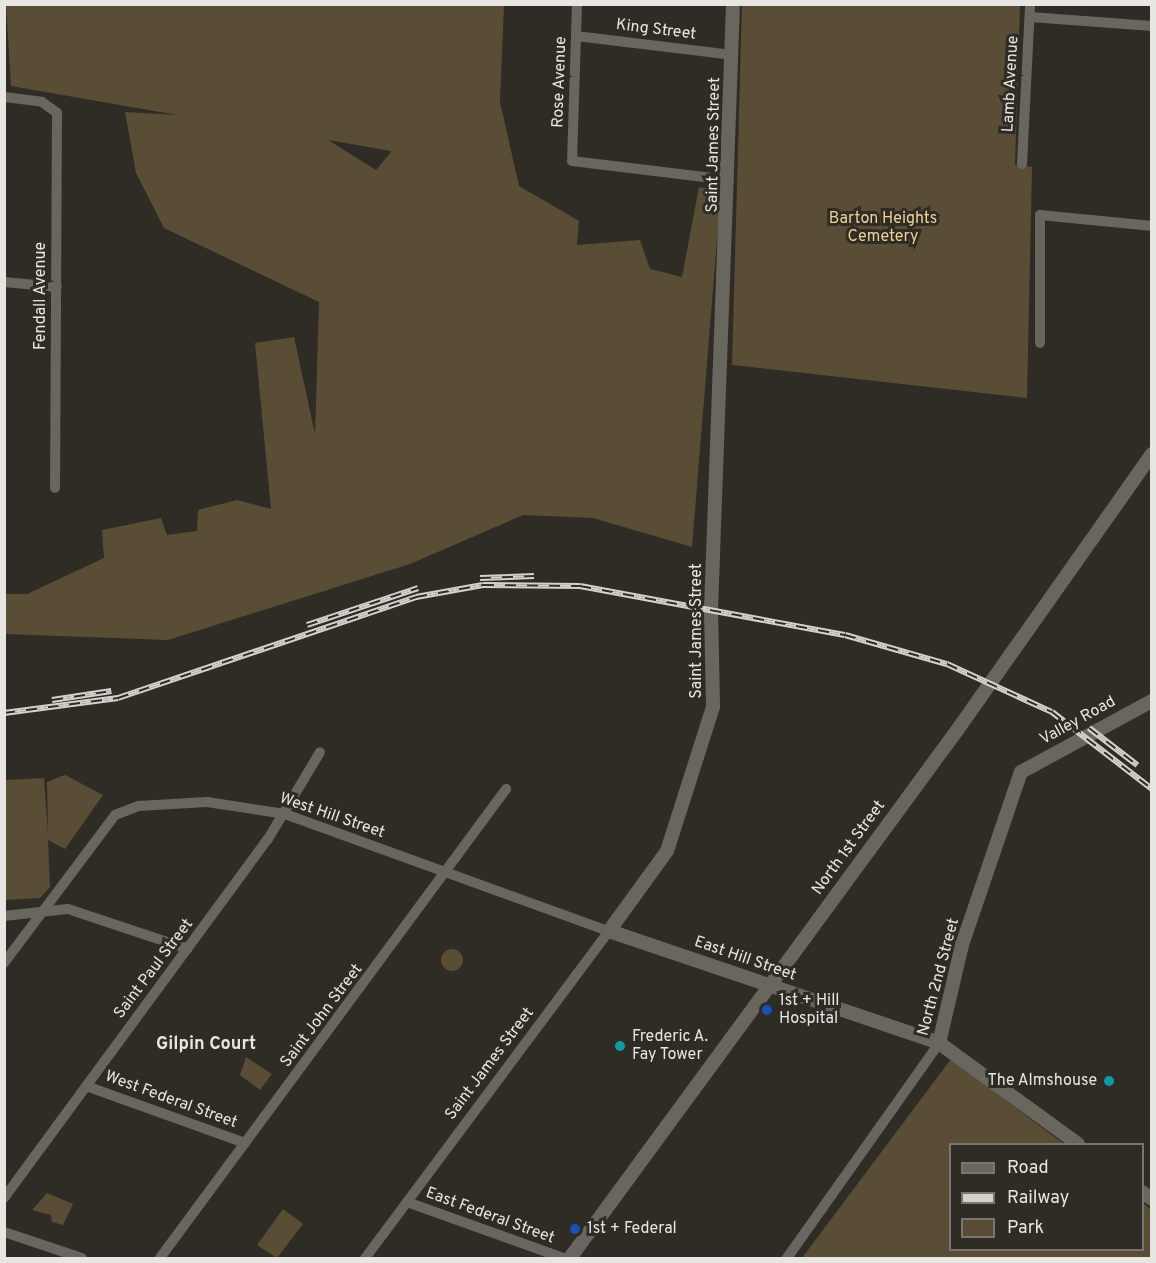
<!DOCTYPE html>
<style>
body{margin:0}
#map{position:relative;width:1156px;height:1263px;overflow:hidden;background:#2f2b25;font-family:Overpass,sans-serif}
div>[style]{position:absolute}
.green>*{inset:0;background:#594e35}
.round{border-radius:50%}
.minor>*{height:10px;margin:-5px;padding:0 5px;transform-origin:5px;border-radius:5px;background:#69665e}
.tertiary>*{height:14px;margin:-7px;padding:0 7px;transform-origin:7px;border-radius:7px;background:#69665e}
.rail>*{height:6px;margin-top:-3px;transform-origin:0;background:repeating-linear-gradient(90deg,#2f2b25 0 11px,#d5d2ce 0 22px);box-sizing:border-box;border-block:2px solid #d5d2ce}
.dots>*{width:16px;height:16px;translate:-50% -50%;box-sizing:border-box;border:3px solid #2f2b25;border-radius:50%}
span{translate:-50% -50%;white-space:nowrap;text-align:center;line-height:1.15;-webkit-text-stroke:6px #2f2b25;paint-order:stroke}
.street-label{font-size:16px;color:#e8e6e2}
.park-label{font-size:16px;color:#eed396}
.poi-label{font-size:16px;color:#e8e6e2}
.left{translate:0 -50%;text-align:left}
.right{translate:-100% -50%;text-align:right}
.neighbourhood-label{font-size:18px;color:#e8e6e2;font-weight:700}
.frame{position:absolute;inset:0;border:6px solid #e8e6e2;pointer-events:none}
.legend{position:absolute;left:949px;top:1143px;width:195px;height:108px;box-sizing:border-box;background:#2f2b25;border:2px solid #797671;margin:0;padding:8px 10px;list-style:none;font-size:18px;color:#e8e6e2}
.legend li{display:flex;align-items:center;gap:12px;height:30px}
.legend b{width:30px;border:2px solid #797671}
</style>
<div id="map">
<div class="green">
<div style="clip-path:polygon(evenodd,6px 5px,504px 5px,500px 102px,519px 186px,579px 221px,577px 245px,640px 240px,650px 269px,682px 277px,699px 187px,721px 191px,692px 547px,593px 518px,523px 515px,410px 564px,168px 640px,5px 634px,5px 594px,27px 594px,104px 558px,102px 530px,161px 518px,167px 535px,197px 531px,198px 510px,237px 500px,271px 509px,255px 343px,294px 337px,315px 434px,319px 302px,164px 228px,136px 173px,125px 112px,177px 115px,11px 86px,6px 5px,328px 140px,391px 151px,391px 152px,376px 170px,328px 140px)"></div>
<div style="clip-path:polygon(742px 5px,1020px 5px,1015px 165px,1032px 167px,1027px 398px,732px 365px)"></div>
<div style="clip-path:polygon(65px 775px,103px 795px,65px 849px,48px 840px,50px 887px,40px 898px,5px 900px,5px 780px,44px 778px,48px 835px,47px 782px)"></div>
<div class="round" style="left:441px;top:949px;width:22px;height:22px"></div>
<div style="clip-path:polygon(246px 1057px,272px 1074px,260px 1090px,240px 1075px)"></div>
<div style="clip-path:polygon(951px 1059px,1064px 1144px,950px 1144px,950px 1250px,1142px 1250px,1143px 1203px,1151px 1210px,1151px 1258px,802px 1258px)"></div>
<div style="clip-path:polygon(47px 1193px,73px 1204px,63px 1225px,52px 1222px,51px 1215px,32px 1210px)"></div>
<div style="clip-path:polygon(283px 1209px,303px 1224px,277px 1258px,257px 1245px)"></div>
</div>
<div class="minor">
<div style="left:577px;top:4px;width:157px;rotate:91.8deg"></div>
<div style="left:572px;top:161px;width:158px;rotate:6.9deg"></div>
<div style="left:1030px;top:17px;width:122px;rotate:4.2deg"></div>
<div style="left:576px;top:36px;width:157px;rotate:6.9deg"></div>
<div style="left:4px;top:97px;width:38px;rotate:7deg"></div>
<div style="left:42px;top:102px;width:19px;rotate:36deg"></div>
<div style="left:57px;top:113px;width:375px;rotate:90.3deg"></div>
<div style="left:1022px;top:164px;width:160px;rotate:-87.1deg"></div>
<div style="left:4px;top:282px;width:53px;rotate:5.4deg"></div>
<div style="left:1040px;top:343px;width:128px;rotate:-90deg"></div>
<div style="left:1040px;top:215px;width:113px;rotate:5.6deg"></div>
<div style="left:4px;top:916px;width:64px;rotate:-6.2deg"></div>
<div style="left:68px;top:909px;width:126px;rotate:18.4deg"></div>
<div style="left:4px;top:963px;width:185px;rotate:-53.1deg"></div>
<div style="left:115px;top:815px;width:25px;rotate:-21deg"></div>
<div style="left:138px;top:806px;width:69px;rotate:-3.3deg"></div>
<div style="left:207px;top:802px;width:79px;rotate:8.7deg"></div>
<div style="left:285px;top:814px;width:344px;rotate:19.9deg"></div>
<div style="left:609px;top:931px;width:408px;rotate:126.7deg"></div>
<div style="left:86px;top:1086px;width:169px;rotate:19.7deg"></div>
<div style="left:4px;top:1198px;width:446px;rotate:-53.7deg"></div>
<div style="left:268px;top:839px;width:101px;rotate:-59.1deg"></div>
<div style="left:407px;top:1202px;width:166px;rotate:19.7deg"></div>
<div style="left:4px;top:1232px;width:82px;rotate:18.4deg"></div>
<div style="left:160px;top:1258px;width:583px;rotate:-53.58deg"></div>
<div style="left:787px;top:1258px;width:263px;rotate:-54.7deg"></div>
</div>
<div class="tertiary">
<div style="left:733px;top:4px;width:606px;rotate:92.08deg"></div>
<div style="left:711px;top:610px;width:97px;rotate:88.8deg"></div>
<div style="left:713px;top:707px;width:151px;rotate:107.7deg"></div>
<div style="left:667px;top:851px;width:99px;rotate:125.9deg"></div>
<div style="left:609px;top:931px;width:348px;rotate:18.7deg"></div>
<div style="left:939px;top:1043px;width:172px;rotate:36deg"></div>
<div style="left:939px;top:1043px;width:101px;rotate:-76.8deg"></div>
<div style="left:962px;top:945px;width:183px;rotate:-71.2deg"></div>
<div style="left:1021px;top:772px;width:149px;rotate:-28.5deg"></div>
<div style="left:1142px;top:1192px;width:12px;rotate:35deg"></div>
<div style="left:570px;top:1258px;width:656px;rotate:-53.74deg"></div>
<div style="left:958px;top:729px;width:337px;rotate:-54.8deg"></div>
</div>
<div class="rail">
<div style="left:480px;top:578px;width:54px;rotate:-2.1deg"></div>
<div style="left:307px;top:625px;width:117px;rotate:-18.4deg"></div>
<div style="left:52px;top:700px;width:60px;rotate:-8.7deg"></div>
<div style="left:4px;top:713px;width:115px;rotate:-7.5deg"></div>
<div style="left:118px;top:698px;width:315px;rotate:-18.7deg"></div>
<div style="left:416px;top:597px;width:68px;rotate:-10.2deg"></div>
<div style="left:483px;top:585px;width:97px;rotate:0.6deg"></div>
<div style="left:580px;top:586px;width:269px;rotate:10.5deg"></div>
<div style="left:845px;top:635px;width:106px;rotate:15.9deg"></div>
<div style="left:947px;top:664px;width:115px;rotate:24.6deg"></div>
<div style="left:1052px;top:712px;width:126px;rotate:37.6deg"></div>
<div style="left:1089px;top:728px;width:61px;rotate:37.6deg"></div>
</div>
<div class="dots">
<div style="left:767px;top:1010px;background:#1a4fb4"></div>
<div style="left:620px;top:1046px;background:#0f9aa8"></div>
<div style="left:1109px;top:1081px;background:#0f9aa8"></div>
<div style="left:575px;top:1229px;background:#1a4fb4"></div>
</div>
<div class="street-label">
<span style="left:656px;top:30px;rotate:7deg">King Street</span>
<span style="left:560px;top:82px;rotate:-88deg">Rose Avenue</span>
<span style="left:1011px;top:84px;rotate:-87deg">Lamb Avenue</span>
<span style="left:714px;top:145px;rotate:-89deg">Saint James Street</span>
<span style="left:41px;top:296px;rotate:-90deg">Fendall Avenue</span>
<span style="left:697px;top:631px;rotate:-90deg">Saint James Street</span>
<span style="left:1078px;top:721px;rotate:-29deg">Valley Road</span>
<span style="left:332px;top:816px;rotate:19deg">West Hill Street</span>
<span style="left:849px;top:848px;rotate:-54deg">North 1st Street</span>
<span style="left:745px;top:959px;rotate:19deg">East Hill Street</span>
<span style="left:154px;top:969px;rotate:-53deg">Saint Paul Street</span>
<span style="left:939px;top:977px;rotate:-75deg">North 2nd Street</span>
<span style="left:322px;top:1016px;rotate:-53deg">Saint John Street</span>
<span style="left:490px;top:1064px;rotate:-53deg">Saint James Street</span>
<span style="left:171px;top:1100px;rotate:20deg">West Federal Street</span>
<span style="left:490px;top:1216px;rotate:20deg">East Federal Street</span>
</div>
<div class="park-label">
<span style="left:883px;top:228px">Barton Heights<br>Cemetery</span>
</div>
<div class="poi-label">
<span class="left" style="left:779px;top:1010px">1st + Hill<br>Hospital</span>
<span class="left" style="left:632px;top:1046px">Frederic A.<br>Fay Tower</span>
<span class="right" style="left:1097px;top:1081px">The Almshouse</span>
<span class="left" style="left:587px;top:1229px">1st + Federal</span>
</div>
<div class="neighbourhood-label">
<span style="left:206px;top:1045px">Gilpin Court</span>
</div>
<div class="frame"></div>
<ul class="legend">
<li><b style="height:8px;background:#69665e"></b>Road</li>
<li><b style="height:8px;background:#d5d2ce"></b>Railway</li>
<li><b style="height:16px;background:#594e35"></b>Park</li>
</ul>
</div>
